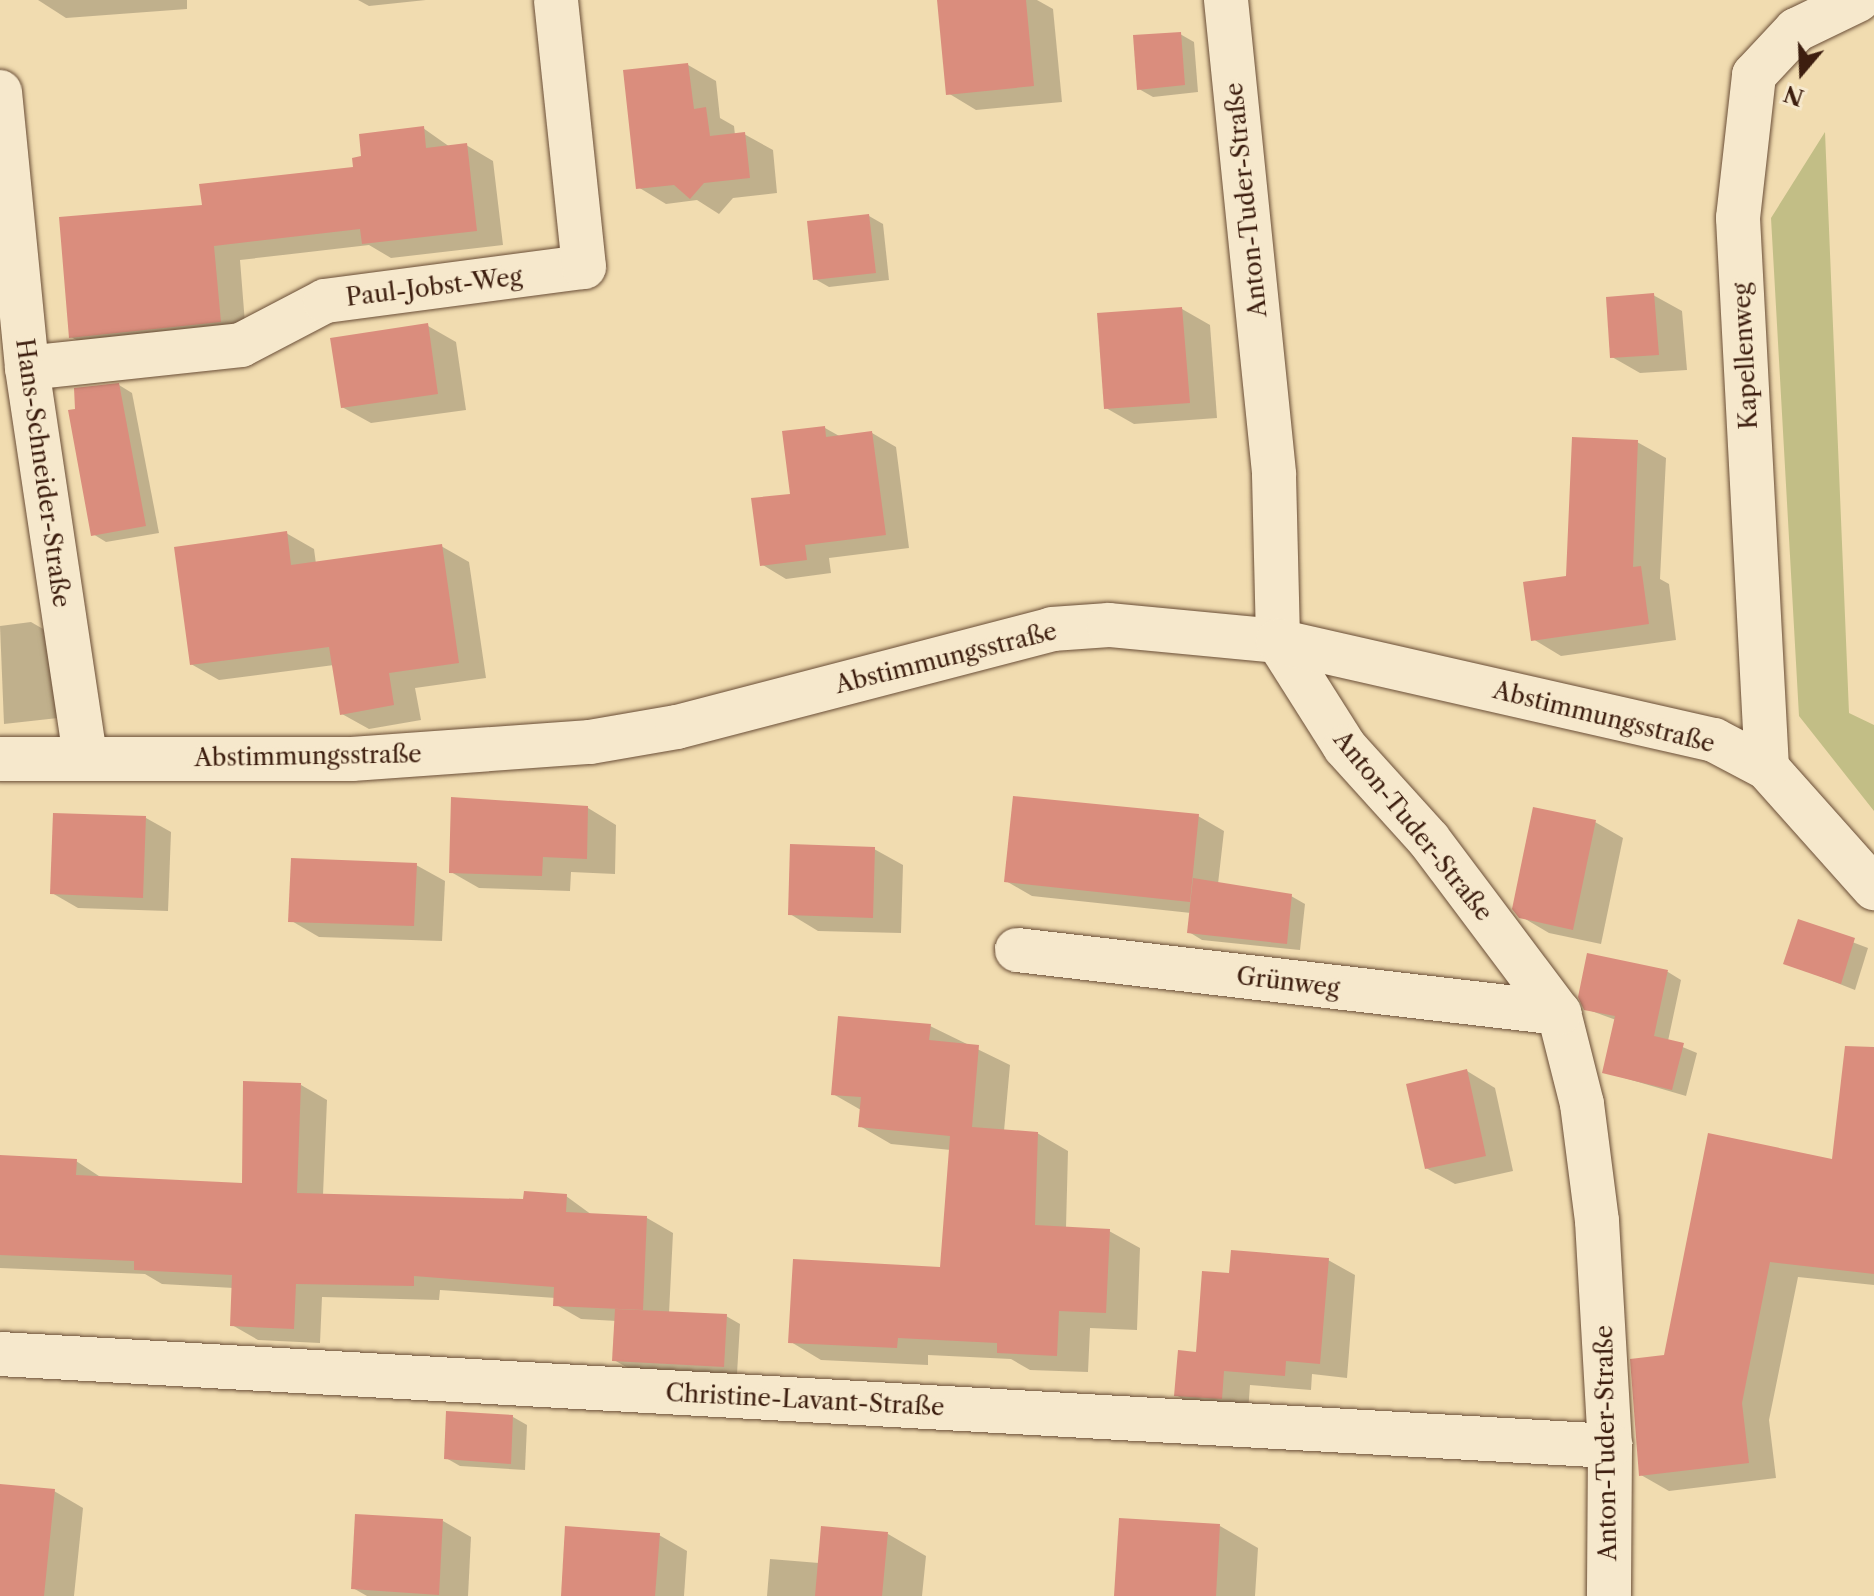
<!DOCTYPE html>
<meta charset="utf-8">
<style>
body{margin:0}
#map{position:relative;width:1874px;height:1596px;overflow:hidden;background:#f1dcb0;font-family:"Libre Caslon Text",serif}
div>[style]{position:absolute}
.green>*{inset:0;background:#c2be86}
.shadow>*{inset:0;background:#0003}
.building>*{inset:0;background:#da8d7d}
.roads{filter:drop-shadow(0 0 2px #6a4e37) drop-shadow(0 0 2px #6a4e37)}
.minor>*{height:44px;margin:-22px;padding:0 22px;transform-origin:22px;border-radius:22px;background:#f6e8cc}
span{translate:-50% -50%;white-space:nowrap;text-align:center;line-height:1.15;-webkit-text-stroke:8px #f6e8cc;paint-order:stroke}
.street-label{font-size:24px;color:#3d1e0f}
.north{position:absolute;left:1762px;top:32px;width:80px;height:80px;-webkit-text-stroke:6px #f6e8cc;paint-order:stroke;rotate:199deg;font-size:22px;font-weight:700;line-height:32px;text-align:center;color:#3d1e0f}
.north::after{content:'';display:block;margin:auto;width:28px;height:36px;background:#3d1e0f;clip-path:polygon(50% 0,100% 100%,50% 72%,0 100%)}
</style>
<div id="map">
<div class="green">
<div style="clip-path:polygon(1825px 132px,1849px 713px,1874px 725px,1874px 811px,1799px 716px,1771px 218px)"></div>
</div>
<div class="shadow">
<div style="clip-path:polygon(187px 0,187px 9px,66px 18px,38px 0)"></div>
<div style="clip-path:polygon(358px 0,426px 0,369px 6px)"></div>
<div style="clip-path:polygon(949px 0,1037px 0,1053px 9px,1062px 102px,976px 110px,948px 93px)"></div>
<div style="clip-path:polygon(1180px 34px,1194px 42px,1198px 92px,1153px 97px,1139px 89px)"></div>
<div style="clip-path:polygon(688px 65px,716px 81px,720px 118px,734px 126px,735px 135px,744px 134px,773px 150px,777px 193px,733px 198px,719px 214px,697px 200px,666px 204px,638px 187px)"></div>
<div style="clip-path:polygon(423px 128px,450px 147px,466px 145px,493px 161px,503px 245px,391px 258px,369px 245px,240px 260px,246px 336px,98px 352px,71px 337px,204px 207px,356px 168px)"></div>
<div style="clip-path:polygon(869px 216px,883px 224px,889px 280px,829px 287px,815px 279px)"></div>
<div style="clip-path:polygon(1653px 295px,1682px 311px,1687px 370px,1640px 373px,1612px 357px)"></div>
<div style="clip-path:polygon(1182px 309px,1210px 325px,1217px 418px,1134px 424px,1106px 408px)"></div>
<div style="clip-path:polygon(428px 326px,456px 342px,466px 410px,371px 423px,342px 407px)"></div>
<div style="clip-path:polygon(119px 385px,132px 393px,159px 533px,106px 542px,93px 534px,77px 410px)"></div>
<div style="clip-path:polygon(825px 428px,841px 437px,872px 433px,896px 447px,909px 548px,829px 558px,831px 573px,786px 579px,761px 564px)"></div>
<div style="clip-path:polygon(1637px 442px,1666px 458px,1660px 579px,1669px 584px,1676px 640px,1561px 656px,1533px 639px)"></div>
<div style="clip-path:polygon(286px 533px,314px 549px,316px 564px,441px 546px,469px 562px,486px 678px,415px 688px,421px 720px,369px 729px,342px 714px,334px 665px,219px 680px,191px 664px)"></div>
<div style="clip-path:polygon(31px 622px,69px 644px,76px 716px,4px 724px,0 626px)"></div>
<div style="clip-path:polygon(453px 799px,588px 808px,616px 825px,615px 874px,571px 872px,570px 891px,479px 888px,451px 872px)"></div>
<div style="clip-path:polygon(1198px 816px,1224px 831px,1218px 884px,1291px 896px,1305px 904px,1300px 950px,1202px 940px,1189px 932px,1191px 913px,1032px 896px,1006px 881px)"></div>
<div style="clip-path:polygon(146px 818px,171px 832px,168px 911px,78px 908px,52px 893px)"></div>
<div style="clip-path:polygon(1595px 822px,1623px 838px,1601px 944px,1549px 933px,1520px 916px)"></div>
<div style="clip-path:polygon(874px 849px,903px 865px,901px 933px,818px 931px,790px 914px)"></div>
<div style="clip-path:polygon(416px 865px,445px 881px,442px 941px,319px 937px,290px 920px)"></div>
<div style="clip-path:polygon(1799px 922px,1868px 948px,1855px 990px,1786px 963px)"></div>
<div style="clip-path:polygon(1588px 955px,1668px 972px,1681px 980px,1668px 1041px,1697px 1053px,1686px 1096px,1604px 1072px,1616px 1020px,1586px 1009px)"></div>
<div style="clip-path:polygon(930px 1026px,1010px 1065px,1004px 1131px,1037px 1133px,1068px 1151px,1066px 1228px,1109px 1231px,1140px 1248px,1137px 1330px,1090px 1328px,1088px 1372px,1030px 1370px,1011px 1359px,928px 1355px,928px 1365px,821px 1360px,791px 1342px,942px 1269px,951px 1150px,891px 1144px,860px 1126px,861px 1110px,833px 1094px)"></div>
<div style="clip-path:polygon(1874px 1054px,1874px 1285px,1798px 1277px,1769px 1420px,1776px 1478px,1669px 1491px,1641px 1475px,1666px 1357px,1833px 1161px)"></div>
<div style="clip-path:polygon(1467px 1071px,1495px 1088px,1513px 1171px,1455px 1184px,1426px 1168px)"></div>
<div style="clip-path:polygon(301px 1085px,327px 1100px,323px 1195px,525px 1201px,566px 1196px,592px 1215px,647px 1218px,673px 1233px,669px 1314px,726px 1316px,740px 1324px,737px 1374px,628px 1368px,614px 1360px,617px 1321px,581px 1319px,555px 1304px,556px 1298px,440px 1290px,439px 1300px,322px 1297px,320px 1343px,258px 1340px,232px 1325px,234px 1288px,162px 1284px,145px 1274px,0 1268px,0 1157px,76px 1161px,102px 1178px,244px 1185px)"></div>
<div style="clip-path:polygon(1328px 1260px,1355px 1275px,1347px 1378px,1312px 1374px,1311px 1390px,1250px 1385px,1248px 1413px,1202px 1410px,1176px 1395px,1231px 1275px)"></div>
<div style="clip-path:polygon(513px 1417px,527px 1425px,525px 1470px,460px 1466px,446px 1458px)"></div>
<div style="clip-path:polygon(0 1486px,54px 1491px,83px 1508px,74px 1596px,0 1596px)"></div>
<div style="clip-path:polygon(443px 1521px,471px 1537px,468px 1596px,367px 1596px,353px 1588px)"></div>
<div style="clip-path:polygon(1220px 1526px,1258px 1548px,1255px 1596px,1116px 1596px)"></div>
<div style="clip-path:polygon(888px 1534px,926px 1556px,922px 1596px,767px 1596px,770px 1559px,819px 1563px)"></div>
<div style="clip-path:polygon(659px 1535px,687px 1551px,684px 1596px,563px 1596px)"></div>
</div>
<div class="building">
<div style="clip-path:polygon(937px 0,1026px 0,1034px 86px,946px 95px)"></div>
<div style="clip-path:polygon(1181px 32px,1185px 85px,1137px 90px,1133px 35px)"></div>
<div style="clip-path:polygon(688px 63px,694px 109px,706px 107px,710px 136px,745px 132px,750px 178px,704px 183px,690px 199px,674px 185px,636px 189px,623px 70px)"></div>
<div style="clip-path:polygon(424px 126px,426px 148px,467px 143px,477px 231px,362px 244px,360px 229px,214px 246px,221px 322px,69px 338px,59px 217px,202px 205px,199px 184px,353px 167px,352px 158px,361px 156px,359px 134px)"></div>
<div style="clip-path:polygon(869px 214px,876px 273px,813px 280px,807px 221px)"></div>
<div style="clip-path:polygon(1654px 293px,1659px 355px,1610px 358px,1606px 297px)"></div>
<div style="clip-path:polygon(1182px 307px,1190px 403px,1104px 409px,1097px 313px)"></div>
<div style="clip-path:polygon(428px 323px,438px 394px,341px 408px,330px 338px)"></div>
<div style="clip-path:polygon(119px 383px,146px 526px,91px 536px,68px 410px,75px 409px,74px 388px)"></div>
<div style="clip-path:polygon(825px 426px,826px 437px,872px 431px,886px 535px,805px 545px,807px 560px,760px 566px,751px 498px,790px 494px,782px 431px)"></div>
<div style="clip-path:polygon(1572px 437px,1638px 440px,1633px 567px,1641px 566px,1649px 624px,1531px 641px,1523px 582px,1566px 576px)"></div>
<div style="clip-path:polygon(287px 531px,291px 565px,442px 544px,459px 663px,389px 673px,394px 705px,340px 715px,329px 647px,190px 665px,174px 547px)"></div>
<div style="clip-path:polygon(1013px 796px,1199px 814px,1190px 902px,1004px 882px)"></div>
<div style="clip-path:polygon(451px 797px,588px 806px,587px 859px,543px 857px,542px 876px,449px 873px)"></div>
<div style="clip-path:polygon(1533px 807px,1596px 820px,1573px 930px,1519px 918px,1512px 909px)"></div>
<div style="clip-path:polygon(53px 813px,146px 816px,143px 898px,50px 894px)"></div>
<div style="clip-path:polygon(790px 844px,875px 847px,873px 918px,788px 915px)"></div>
<div style="clip-path:polygon(291px 858px,417px 863px,414px 926px,288px 922px)"></div>
<div style="clip-path:polygon(1193px 878px,1292px 894px,1287px 944px,1187px 933px)"></div>
<div style="clip-path:polygon(1798px 919px,1855px 938px,1841px 984px,1783px 964px)"></div>
<div style="clip-path:polygon(1587px 953px,1668px 970px,1654px 1036px,1684px 1043px,1672px 1090px,1602px 1073px,1615px 1016px,1584px 1010px,1578px 997px)"></div>
<div style="clip-path:polygon(838px 1016px,931px 1024px,929px 1040px,979px 1045px,972px 1127px,1038px 1132px,1035px 1225px,1110px 1229px,1106px 1313px,1059px 1311px,1057px 1356px,997px 1353px,997px 1343px,898px 1338px,897px 1348px,788px 1343px,793px 1259px,940px 1267px,950px 1136px,858px 1127px,861px 1097px,831px 1095px)"></div>
<div style="clip-path:polygon(1845px 1046px,1874px 1047px,1874px 1274px,1770px 1262px,1742px 1403px,1749px 1463px,1639px 1476px,1630px 1359px,1664px 1355px,1708px 1133px,1832px 1159px)"></div>
<div style="clip-path:polygon(1467px 1069px,1486px 1156px,1425px 1169px,1406px 1084px)"></div>
<div style="clip-path:polygon(243px 1081px,301px 1083px,297px 1193px,523px 1199px,524px 1191px,567px 1194px,566px 1212px,647px 1216px,643px 1310px,553px 1306px,554px 1287px,414px 1276px,414px 1286px,296px 1284px,294px 1329px,230px 1326px,232px 1275px,134px 1270px,134px 1261px,0 1255px,0 1155px,77px 1159px,76px 1175px,242px 1183px)"></div>
<div style="clip-path:polygon(1231px 1250px,1329px 1258px,1320px 1364px,1286px 1361px,1285px 1376px,1224px 1371px,1222px 1399px,1174px 1396px,1178px 1350px,1196px 1352px,1202px 1271px,1229px 1273px)"></div>
<div style="clip-path:polygon(615px 1309px,727px 1314px,724px 1367px,612px 1361px)"></div>
<div style="clip-path:polygon(446px 1411px,513px 1415px,511px 1464px,444px 1459px)"></div>
<div style="clip-path:polygon(0 1484px,55px 1489px,44px 1596px,0 1596px)"></div>
<div style="clip-path:polygon(355px 1514px,443px 1519px,439px 1595px,351px 1589px)"></div>
<div style="clip-path:polygon(1119px 1518px,1220px 1524px,1216px 1596px,1114px 1596px)"></div>
<div style="clip-path:polygon(565px 1526px,660px 1533px,655px 1596px,561px 1596px)"></div>
<div style="clip-path:polygon(821px 1526px,888px 1532px,882px 1596px,815px 1596px)"></div>
</div>
<div class="roads">
<div class="minor">
<div style="left:1226px;top:0;width:477px;rotate:84.2deg"></div>
<div style="left:1274px;top:475px;width:166px;rotate:88.6deg"></div>
<div style="left:1278px;top:641px;width:125px;rotate:57.7deg"></div>
<div style="left:1345px;top:747px;width:125px;rotate:47.9deg"></div>
<div style="left:1429px;top:840px;width:216px;rotate:53.1deg"></div>
<div style="left:1559px;top:1013px;width:94px;rotate:75.8deg"></div>
<div style="left:1582px;top:1104px;width:118px;rotate:82.7deg"></div>
<div style="left:1597px;top:1221px;width:225px;rotate:86.7deg"></div>
<div style="left:1610px;top:1446px;width:150px;rotate:90.4deg"></div>
<div style="left:0;top:92px;width:277px;rotate:84.4deg"></div>
<div style="left:27px;top:368px;width:394px;rotate:81.5deg"></div>
<div style="left:27px;top:368px;width:215px;rotate:-6.1deg"></div>
<div style="left:241px;top:345px;width:95px;rotate:-27.6deg"></div>
<div style="left:325px;top:301px;width:261px;rotate:-7.5deg"></div>
<div style="left:584px;top:267px;width:268px;rotate:-96deg"></div>
<div style="left:0;top:759px;width:352px"></div>
<div style="left:352px;top:759px;width:239px;rotate:-4.1deg"></div>
<div style="left:590px;top:742px;width:88px;rotate:-9.8deg"></div>
<div style="left:677px;top:727px;width:388px;rotate:-14.6deg"></div>
<div style="left:1052px;top:629px;width:57px;rotate:-4deg"></div>
<div style="left:1109px;top:625px;width:170px;rotate:5.4deg"></div>
<div style="left:1278px;top:641px;width:447px;rotate:12.8deg"></div>
<div style="left:1714px;top:740px;width:60px;rotate:27.8deg"></div>
<div style="left:1767px;top:768px;width:161px;rotate:48.3deg"></div>
<div style="left:1767px;top:768px;width:551px;rotate:-93.02deg"></div>
<div style="left:1738px;top:218px;width:144px;rotate:-83.6deg"></div>
<div style="left:1754px;top:75px;width:62px;rotate:-47deg"></div>
<div style="left:1796px;top:30px;width:69px;rotate:-25.8deg"></div>
<div style="left:1017px;top:950px;width:546px;rotate:6.63deg"></div>
<div style="left:0;top:1354px;width:1613px;rotate:3.27deg"></div>
</div>
</div>
<div class="street-label">
<span style="left:1246px;top:200px;rotate:-96deg">Anton-Tuder-Straße</span>
<span style="left:434px;top:287px;rotate:-7deg">Paul-Jobst-Weg</span>
<span style="left:1745px;top:356px;rotate:-93deg">Kapellenweg</span>
<span style="left:43px;top:473px;rotate:82deg">Hans-Schneider-Straße</span>
<span style="left:946px;top:658px;rotate:-14deg">Abstimmungsstraße</span>
<span style="left:1604px;top:717px;rotate:14deg">Abstimmungsstraße</span>
<span style="left:308px;top:756px;rotate:-1deg">Abstimmungsstraße</span>
<span style="left:1413px;top:826px;rotate:51deg">Anton-Tuder-Straße</span>
<span style="left:1288px;top:982px;rotate:7deg">Grünweg</span>
<span style="left:805px;top:1400px;rotate:3deg">Christine-Lavant-Straße</span>
<span style="left:1606px;top:1443px;rotate:-91deg">Anton-Tuder-Straße</span>
</div>
<div class="north">N</div>
</div>
